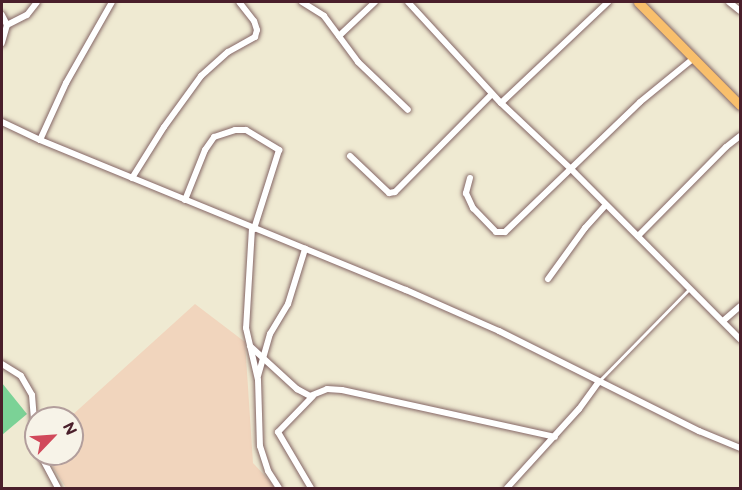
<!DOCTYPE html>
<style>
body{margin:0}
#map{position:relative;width:742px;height:490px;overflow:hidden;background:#efead2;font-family:"Balsamiq Sans",sans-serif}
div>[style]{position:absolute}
.built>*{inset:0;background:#f1d5bd}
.green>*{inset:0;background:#7bd296}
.roads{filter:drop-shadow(0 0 2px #846665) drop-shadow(0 0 2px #846665)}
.lane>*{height:3px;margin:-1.5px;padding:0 1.5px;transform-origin:1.5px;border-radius:1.5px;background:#fff}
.street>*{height:6px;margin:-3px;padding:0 3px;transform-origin:3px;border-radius:3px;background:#fff}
.primary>*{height:9px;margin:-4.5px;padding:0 4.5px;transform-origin:4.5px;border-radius:4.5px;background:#f8bf6c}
span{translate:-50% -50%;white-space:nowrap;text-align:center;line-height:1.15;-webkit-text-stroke:6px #f7f3e8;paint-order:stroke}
.frame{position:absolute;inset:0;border:3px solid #4a1f2b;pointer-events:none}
.north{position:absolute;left:24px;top:406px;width:60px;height:60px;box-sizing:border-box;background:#f7f3e8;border:2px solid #b29e9c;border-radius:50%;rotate:65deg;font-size:16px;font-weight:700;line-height:24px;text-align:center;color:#4a1f2b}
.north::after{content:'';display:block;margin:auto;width:21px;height:27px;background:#d1495b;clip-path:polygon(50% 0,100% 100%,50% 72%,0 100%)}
</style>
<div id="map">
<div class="built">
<div style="clip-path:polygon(195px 304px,245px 342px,253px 463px,276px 488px,66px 488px,45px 454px,72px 454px,72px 418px,69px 418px)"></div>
</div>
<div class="green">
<div style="clip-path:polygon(2px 383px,27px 414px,2px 435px)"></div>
</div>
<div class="roads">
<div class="lane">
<div style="left:599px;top:381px;width:127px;rotate:-45.6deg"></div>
</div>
<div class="street">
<div style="left:302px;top:2px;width:26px;rotate:32deg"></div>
<div style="left:324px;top:16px;width:57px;rotate:53.5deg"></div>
<div style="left:358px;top:62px;width:69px;rotate:43.8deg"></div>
<div style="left:408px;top:2px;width:137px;rotate:47.4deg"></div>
<div style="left:501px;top:103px;width:96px;rotate:43.3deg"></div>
<div style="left:571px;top:169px;width:240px;rotate:45.2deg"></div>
<div style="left:729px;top:2px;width:14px;rotate:39deg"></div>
<div style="left:2px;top:15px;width:11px;rotate:63deg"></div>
<div style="left:7px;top:25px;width:19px;rotate:106deg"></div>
<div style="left:7px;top:25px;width:22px;rotate:-27deg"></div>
<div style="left:27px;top:15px;width:16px;rotate:-52deg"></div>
<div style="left:339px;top:36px;width:50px;rotate:-43.4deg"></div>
<div style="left:501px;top:103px;width:147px;rotate:-43.3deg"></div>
<div style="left:2px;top:122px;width:42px;rotate:25.3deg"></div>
<div style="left:40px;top:140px;width:396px;rotate:22.3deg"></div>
<div style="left:406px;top:290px;width:102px;rotate:23.8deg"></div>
<div style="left:499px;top:331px;width:224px;rotate:26.6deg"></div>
<div style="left:699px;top:431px;width:44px;rotate:22.5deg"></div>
<div style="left:40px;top:140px;width:63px;rotate:-65.5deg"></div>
<div style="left:66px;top:83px;width:93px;rotate:-60.4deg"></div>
<div style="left:350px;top:156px;width:54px;rotate:43.5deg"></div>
<div style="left:389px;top:193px;width:6px;rotate:-9deg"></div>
<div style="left:395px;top:192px;width:138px;rotate:-45.3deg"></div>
<div style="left:132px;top:178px;width:60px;rotate:-57.9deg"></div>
<div style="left:164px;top:127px;width:63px;rotate:-54deg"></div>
<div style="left:201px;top:76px;width:36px;rotate:-42deg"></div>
<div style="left:228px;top:52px;width:31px;rotate:-29deg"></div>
<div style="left:255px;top:37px;width:7px;rotate:-74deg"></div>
<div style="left:257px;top:30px;width:9px;rotate:-108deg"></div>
<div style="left:254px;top:21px;width:24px;rotate:-128deg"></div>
<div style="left:470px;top:178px;width:16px;rotate:105deg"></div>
<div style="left:466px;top:193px;width:17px;rotate:65deg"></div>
<div style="left:473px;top:208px;width:33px;rotate:46deg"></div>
<div style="left:496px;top:232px;width:9px"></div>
<div style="left:505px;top:232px;width:187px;rotate:-43.9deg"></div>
<div style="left:640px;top:102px;width:70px;rotate:-39.2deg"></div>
<div style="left:185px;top:200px;width:54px;rotate:-68.2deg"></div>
<div style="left:205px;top:150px;width:16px;rotate:-55deg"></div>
<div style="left:214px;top:137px;width:22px;rotate:-18deg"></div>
<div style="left:235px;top:130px;width:11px"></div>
<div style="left:246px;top:130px;width:39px;rotate:31deg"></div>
<div style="left:279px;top:150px;width:83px;rotate:107.6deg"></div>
<div style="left:252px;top:228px;width:100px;rotate:93.4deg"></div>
<div style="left:246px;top:328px;width:53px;rotate:77deg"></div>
<div style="left:258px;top:380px;width:66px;rotate:88.3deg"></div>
<div style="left:260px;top:446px;width:26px;rotate:72deg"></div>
<div style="left:268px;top:471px;width:20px;rotate:57deg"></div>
<div style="left:638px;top:236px;width:125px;rotate:-45.3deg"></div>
<div style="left:726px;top:147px;width:18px;rotate:-38deg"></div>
<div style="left:548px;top:279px;width:63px;rotate:-54deg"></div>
<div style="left:585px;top:228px;width:31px;rotate:-48deg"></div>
<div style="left:723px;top:321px;width:23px;rotate:-41deg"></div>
<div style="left:250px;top:346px;width:64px;rotate:42.5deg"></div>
<div style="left:297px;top:389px;width:15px;rotate:28deg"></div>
<div style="left:310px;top:396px;width:18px;rotate:-22deg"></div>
<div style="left:327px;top:389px;width:15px;rotate:4deg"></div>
<div style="left:342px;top:390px;width:218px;rotate:12.4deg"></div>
<div style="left:2px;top:364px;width:22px;rotate:32deg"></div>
<div style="left:21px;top:376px;width:22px;rotate:60deg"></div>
<div style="left:32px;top:395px;width:50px;rotate:85.4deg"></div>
<div style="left:258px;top:376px;width:44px;rotate:-74.1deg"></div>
<div style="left:270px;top:334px;width:35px;rotate:-59deg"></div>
<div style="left:288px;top:304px;width:58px;rotate:-72.8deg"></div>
<div style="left:40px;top:454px;width:38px;rotate:62deg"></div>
<div style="left:311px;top:488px;width:65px;rotate:-120.5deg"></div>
<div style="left:278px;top:432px;width:50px;rotate:-45.8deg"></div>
<div style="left:507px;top:488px;width:107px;rotate:-47.7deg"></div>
<div style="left:579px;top:409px;width:34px;rotate:-54deg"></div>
</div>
<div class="primary">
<div style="left:638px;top:2px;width:145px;rotate:45.3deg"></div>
</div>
</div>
<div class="frame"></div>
<div class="north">N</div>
</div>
